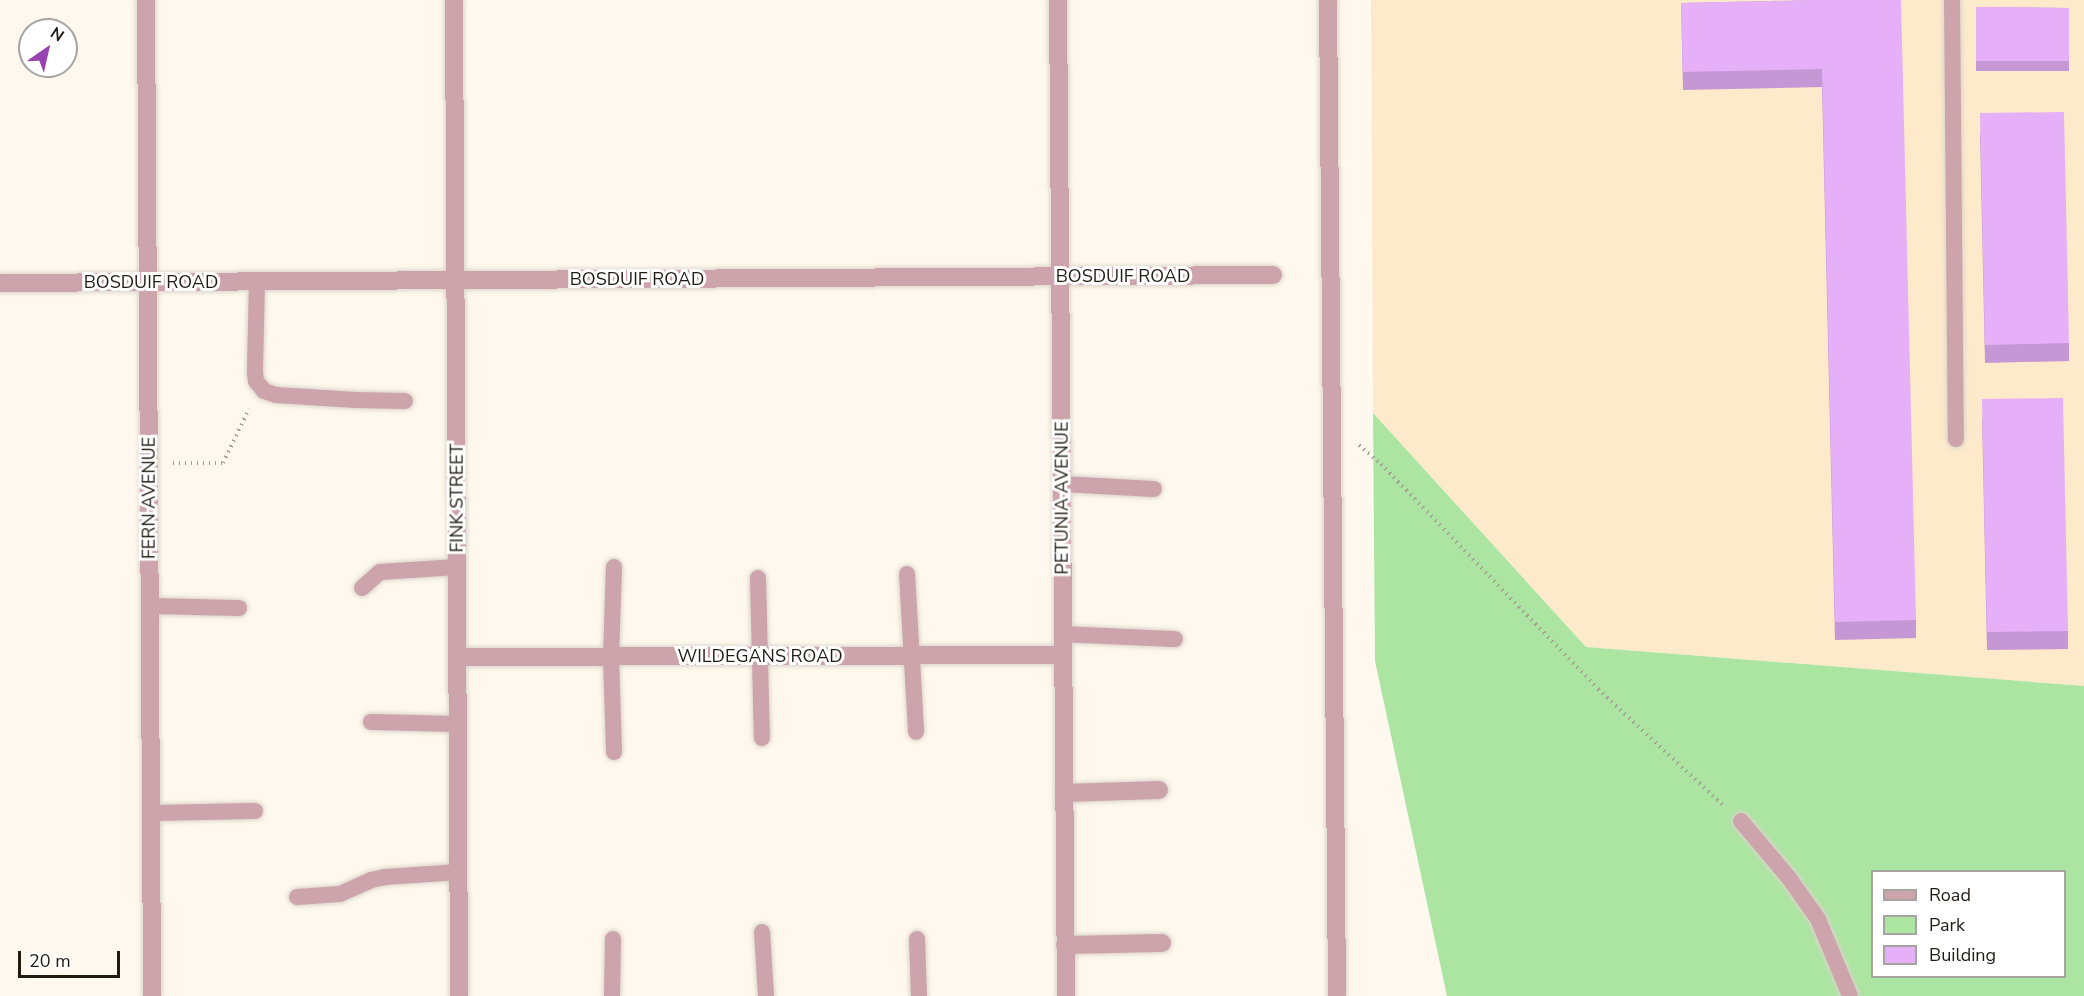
<!DOCTYPE html>
<style>
body{margin:0}
#map{position:relative;width:2084px;height:996px;overflow:hidden;background:#fef8ee;font-family:"Nunito Sans",sans-serif}
div>[style]{position:absolute}
.built>*{inset:0;background:#fdeacb}
.green>*{inset:0;background:#ace4a2}
.path>*{height:4px;margin-top:-2px;transform-origin:0;background:repeating-linear-gradient(90deg,#a6a096 0 1.5px,transparent 0 6px)}
.roads{filter:drop-shadow(0 0 2px #dbd5cb) drop-shadow(0 0 2px #dbd5cb)}
.lane>*{height:16px;margin:-8px;padding:0 8px;transform-origin:8px;border-radius:8px;background:#cda3ac}
.street>*{height:18px;margin:-9px;padding:0 9px;transform-origin:9px;border-radius:9px;background:#cda3ac}
.wall>*{inset:0;background:#c597d4}
.building>*{inset:0;background:#e5b0f7}
span{translate:-50% -50%;white-space:nowrap;text-align:center;line-height:1.15;-webkit-text-stroke:6px #fff;paint-order:stroke}
.street-label{font-size:18px;color:#211c13}
.legend{position:absolute;left:1871px;top:870px;width:195px;height:108px;box-sizing:border-box;background:#fff;border:2px solid #a6a4a1;margin:0;padding:8px 10px;list-style:none;font-size:18px;color:#211c13}
.legend li{display:flex;align-items:center;gap:12px;height:30px}
.legend b{width:30px;border:2px solid #a6a4a1}
.north{position:absolute;left:18px;top:18px;width:60px;height:60px;box-sizing:border-box;background:#fff;border:2px solid #a6a4a1;border-radius:50%;rotate:34deg;font-size:16px;font-weight:700;line-height:24px;text-align:center;color:#211c13}
.north::after{content:'';display:block;margin:auto;width:21px;height:27px;background:#9843b0;clip-path:polygon(50% 0,100% 100%,50% 72%,0 100%)}
.scale{position:absolute;left:18px;top:951px;width:102px;height:27px;box-sizing:border-box;border:3px solid #211c13;border-top:0;padding-left:8px;font-size:18px;line-height:21px;white-space:nowrap;color:#211c13;-webkit-text-stroke:4px #fff;paint-order:stroke}
</style>
<div id="map">
<div class="built">
<div style="clip-path:polygon(1371px 0,2084px 0,2084px 686px,1586px 647px,1373px 413px)"></div>
</div>
<div class="green">
<div style="clip-path:polygon(evenodd,1373px 413px,1586px 647px,2084px 686px,2084px 996px,1447px 996px,1375px 661px,1373px 413px,1872px 872px,2064px 872px,2064px 976px,1872px 976px,1872px 872px)"></div>
</div>
<div class="path">
<div style="left:1359px;top:445px;width:29px;rotate:41deg"></div>
<div style="left:1381px;top:464px;width:313px;rotate:46deg"></div>
<div style="left:1598px;top:689px;width:171px;rotate:42.9deg"></div>
<div style="left:173px;top:463px;width:50px"></div>
<div style="left:223px;top:463px;width:60px;rotate:-64.3deg"></div>
</div>
<div class="roads">
<div class="lane">
<div style="left:1952px;top:0;width:439px;rotate:89.5deg"></div>
<div style="left:257px;top:281px;width:91px;rotate:91.3deg"></div>
<div style="left:255px;top:372px;width:9px;rotate:84deg"></div>
<div style="left:256px;top:381px;width:13px;rotate:51deg"></div>
<div style="left:264px;top:391px;width:13px;rotate:18deg"></div>
<div style="left:276px;top:395px;width:80px;rotate:3.6deg"></div>
<div style="left:356px;top:400px;width:49px;rotate:1.2deg"></div>
<div style="left:1062px;top:484px;width:92px;rotate:3.1deg"></div>
<div style="left:907px;top:574px;width:158px;rotate:86.7deg"></div>
<div style="left:758px;top:578px;width:160px;rotate:88.6deg"></div>
<div style="left:362px;top:588px;width:24px;rotate:-42deg"></div>
<div style="left:380px;top:572px;width:77px;rotate:-3.7deg"></div>
<div style="left:149px;top:606px;width:90px;rotate:1.3deg"></div>
<div style="left:1063px;top:634px;width:112px;rotate:2.6deg"></div>
<div style="left:371px;top:722px;width:87px;rotate:1.3deg"></div>
<div style="left:614px;top:752px;width:95px;rotate:-91.8deg"></div>
<div style="left:611px;top:657px;width:90px;rotate:-88.1deg"></div>
<div style="left:151px;top:813px;width:104px;rotate:-1.1deg"></div>
<div style="left:1741px;top:821px;width:75px;rotate:49.9deg"></div>
<div style="left:1789px;top:878px;width:50px;rotate:54.7deg"></div>
<div style="left:1818px;top:919px;width:83px;rotate:67.4deg"></div>
<div style="left:297px;top:897px;width:43px;rotate:-4deg"></div>
<div style="left:340px;top:894px;width:34px;rotate:-24deg"></div>
<div style="left:371px;top:880px;width:14px;rotate:-12deg"></div>
<div style="left:385px;top:877px;width:74px;rotate:-3.9deg"></div>
<div style="left:762px;top:932px;width:64px;rotate:86.4deg"></div>
<div style="left:917px;top:939px;width:57px;rotate:88deg"></div>
<div style="left:612px;top:996px;width:57px;rotate:-89deg"></div>
</div>
<div class="street">
<div style="left:146px;top:0;width:996px;rotate:89.65deg"></div>
<div style="left:454px;top:0;width:996px;rotate:89.71deg"></div>
<div style="left:1058px;top:0;width:996px;rotate:89.54deg"></div>
<div style="left:1328px;top:0;width:996px;rotate:89.48deg"></div>
<div style="left:0;top:283px;width:1273px;rotate:-0.36deg"></div>
<div style="left:457px;top:657px;width:606px;rotate:-0.19deg"></div>
<div style="left:1064px;top:793px;width:95px;rotate:-1.8deg"></div>
<div style="left:1065px;top:945px;width:97px;rotate:-1.2deg"></div>
</div>
</div>
<div class="wall">
<div style="clip-path:polygon(1819px 0,1916px 620px,1916px 638px,1835px 640px,1822px 87px,1683px 90px,1681px 3px)"></div>
<div style="clip-path:polygon(1976px 7px,2069px 8px,2069px 71px,1976px 71px)"></div>
<div style="clip-path:polygon(1980px 132px,2069px 343px,2069px 361px,1985px 363px)"></div>
<div style="clip-path:polygon(1982px 417px,2068px 631px,2068px 649px,1987px 650px)"></div>
</div>
<div class="building">
<div style="clip-path:polygon(1819px 0,1901px 0,1916px 620px,1835px 622px,1822px 69px,1683px 72px,1681px 3px)"></div>
<div style="clip-path:polygon(1976px 7px,2069px 8px,2069px 61px,1976px 61px)"></div>
<div style="clip-path:polygon(2064px 112px,2069px 343px,1985px 345px,1980px 113px)"></div>
<div style="clip-path:polygon(2063px 398px,2068px 631px,1987px 632px,1982px 399px)"></div>
</div>
<div class="street-label">
<span style="left:1123px;top:276px">BOSDUIF ROAD</span>
<span style="left:637px;top:279px">BOSDUIF ROAD</span>
<span style="left:151px;top:282px">BOSDUIF ROAD</span>
<span style="left:149px;top:498px;rotate:-90deg">FERN AVENUE</span>
<span style="left:457px;top:498px;rotate:-90deg">FINK STREET</span>
<span style="left:1062px;top:498px;rotate:-90deg">PETUNIA AVENUE</span>
<span style="left:760px;top:656px">WILDEGANS ROAD</span>
</div>
<ul class="legend">
<li><b style="height:8px;background:#cda3ac"></b>Road</li>
<li><b style="height:16px;background:#ace4a2"></b>Park</li>
<li><b style="height:16px;background:#e5b0f7"></b>Building</li>
</ul>
<div class="north">N</div>
<div class="scale">20 m</div>
</div>
